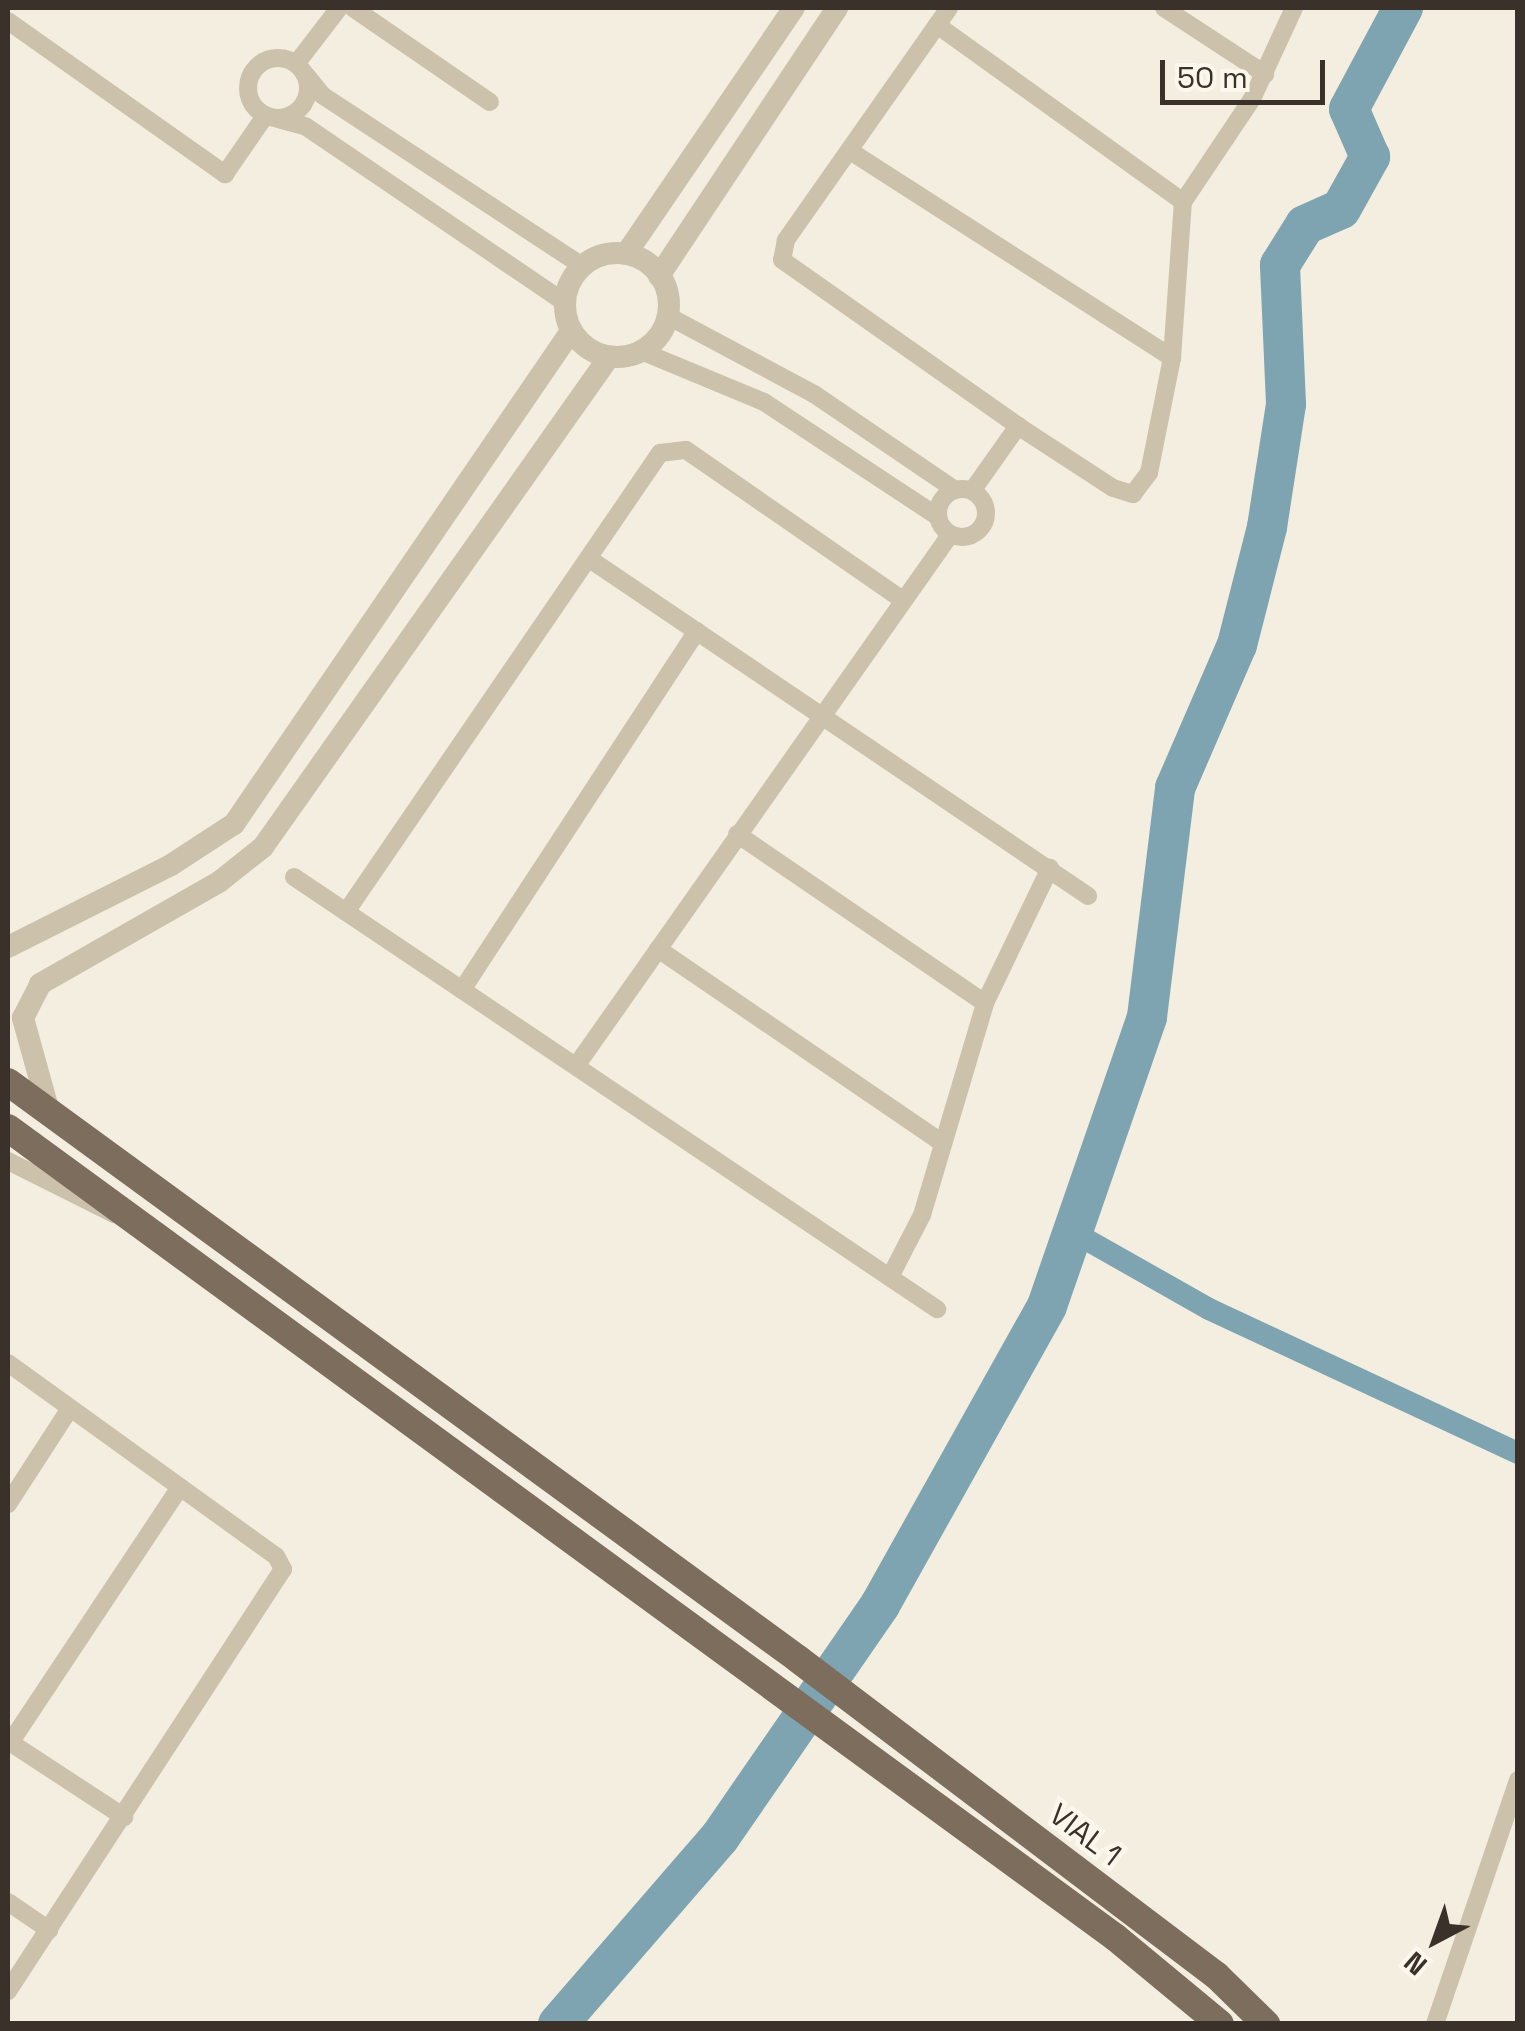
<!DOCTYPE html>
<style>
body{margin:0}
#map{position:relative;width:1525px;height:2031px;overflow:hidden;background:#f3eee0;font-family:"Space Grotesk",sans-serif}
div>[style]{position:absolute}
.canal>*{height:22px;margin:-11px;padding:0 11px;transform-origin:11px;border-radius:11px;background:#7ea4b1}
.river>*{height:40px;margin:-20px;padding:0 20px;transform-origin:20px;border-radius:20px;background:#7ea4b1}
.minor>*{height:18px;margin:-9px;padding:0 9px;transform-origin:9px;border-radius:9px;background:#ccc1ab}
.minor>.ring{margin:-9px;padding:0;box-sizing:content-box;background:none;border:18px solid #ccc1ab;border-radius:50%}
.tertiary>*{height:22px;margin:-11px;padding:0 11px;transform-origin:11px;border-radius:11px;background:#ccc1ab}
.tertiary>.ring{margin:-11px;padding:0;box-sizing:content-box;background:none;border:22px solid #ccc1ab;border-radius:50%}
.primary>*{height:28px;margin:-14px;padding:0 14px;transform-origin:14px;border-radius:14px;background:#7c6d5c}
span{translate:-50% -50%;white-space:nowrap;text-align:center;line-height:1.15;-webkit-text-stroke:9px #fbf7ed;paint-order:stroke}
.street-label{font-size:30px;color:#3a322a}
.frame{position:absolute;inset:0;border:10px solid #3a322a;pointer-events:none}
.north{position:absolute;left:1385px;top:1891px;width:100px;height:100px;-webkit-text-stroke:8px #fbf7ed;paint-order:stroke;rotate:221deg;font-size:28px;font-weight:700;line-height:40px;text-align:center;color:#3a322a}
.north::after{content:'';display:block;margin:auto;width:35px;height:45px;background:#3a322a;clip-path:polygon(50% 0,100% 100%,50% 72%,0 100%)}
.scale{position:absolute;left:1160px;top:60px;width:165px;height:45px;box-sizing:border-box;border:5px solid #3a322a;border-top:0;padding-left:12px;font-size:30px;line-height:35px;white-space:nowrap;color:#3a322a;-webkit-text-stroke:8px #fbf7ed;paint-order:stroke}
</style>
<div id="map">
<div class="canal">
<div style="left:1073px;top:1232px;width:156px;rotate:29.5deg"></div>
<div style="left:1209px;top:1309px;width:341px;rotate:25deg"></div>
</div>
<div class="river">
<div style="left:558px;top:2024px;width:247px;rotate:-49.1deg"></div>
<div style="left:720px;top:1837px;width:282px;rotate:-55.4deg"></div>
<div style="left:880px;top:1605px;width:342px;rotate:-60.8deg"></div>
<div style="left:1047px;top:1306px;width:306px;rotate:-70.9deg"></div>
<div style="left:1147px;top:1017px;width:231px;rotate:-83deg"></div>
<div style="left:1175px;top:788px;width:156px;rotate:-66.6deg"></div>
<div style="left:1237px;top:645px;width:122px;rotate:-75.7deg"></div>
<div style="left:1267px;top:527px;width:124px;rotate:-81.2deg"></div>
<div style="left:1286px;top:404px;width:139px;rotate:-92.5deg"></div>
<div style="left:1280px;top:265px;width:47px;rotate:-58deg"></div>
<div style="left:1305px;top:225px;width:39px;rotate:-24deg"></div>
<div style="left:1341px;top:209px;width:60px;rotate:-60.9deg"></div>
<div style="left:1370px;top:157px;width:52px;rotate:-113.6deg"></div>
<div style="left:1349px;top:109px;width:115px;rotate:-61.9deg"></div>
</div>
<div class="minor">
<div style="left:353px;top:8px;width:166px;rotate:34.5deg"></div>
<div style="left:949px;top:8px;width:284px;rotate:125.1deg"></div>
<div style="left:786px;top:240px;width:20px;rotate:101deg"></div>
<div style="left:782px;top:260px;width:289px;rotate:35.1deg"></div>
<div style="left:1018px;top:426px;width:113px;rotate:33.1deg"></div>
<div style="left:1113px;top:488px;width:21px;rotate:17deg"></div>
<div style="left:1133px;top:494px;width:26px;rotate:-53deg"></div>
<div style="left:1149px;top:473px;width:117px;rotate:-78.7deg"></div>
<div style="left:1172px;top:358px;width:156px;rotate:-86deg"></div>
<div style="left:1183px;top:202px;width:124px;rotate:-56.2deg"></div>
<div style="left:1252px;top:99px;width:100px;rotate:-65.2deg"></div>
<div style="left:1164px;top:8px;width:121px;rotate:33.2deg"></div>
<div style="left:8px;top:21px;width:266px;rotate:35.2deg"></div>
<div style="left:225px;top:174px;width:70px;rotate:-55.4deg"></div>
<div style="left:937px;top:25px;width:303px;rotate:35.7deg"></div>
<div class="ring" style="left:248px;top:58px;width:42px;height:42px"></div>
<div style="left:296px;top:64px;width:71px;rotate:-52.5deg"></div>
<div style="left:306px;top:75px;width:26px;rotate:51deg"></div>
<div style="left:322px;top:95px;width:311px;rotate:33.3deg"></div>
<div style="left:278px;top:119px;width:28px;rotate:15deg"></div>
<div style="left:305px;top:126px;width:315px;rotate:34.2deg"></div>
<div style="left:850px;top:151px;width:383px;rotate:32.7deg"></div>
<div style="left:668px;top:316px;width:166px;rotate:28.1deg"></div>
<div style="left:814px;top:394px;width:171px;rotate:34.2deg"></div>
<div style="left:641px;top:351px;width:133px;rotate:22.5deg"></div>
<div style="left:764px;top:402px;width:207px;rotate:33.4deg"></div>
<div class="ring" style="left:938px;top:489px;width:30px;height:30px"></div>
<div style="left:972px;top:491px;width:80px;rotate:-54.7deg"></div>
<div style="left:591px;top:560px;width:600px;rotate:34.06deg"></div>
<div style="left:737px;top:834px;width:300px;rotate:34.3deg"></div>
<div style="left:294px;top:877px;width:775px;rotate:33.9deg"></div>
<div style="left:346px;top:912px;width:556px;rotate:-55.62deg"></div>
<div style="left:660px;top:453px;width:26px;rotate:-7deg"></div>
<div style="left:686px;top:450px;width:262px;rotate:34.7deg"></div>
<div style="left:658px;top:949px;width:343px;rotate:34.3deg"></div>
<div style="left:462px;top:990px;width:429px;rotate:-56.8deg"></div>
<div style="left:576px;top:1066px;width:649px;rotate:-54.84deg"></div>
<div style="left:8px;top:1161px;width:119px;rotate:26.6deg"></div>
<div style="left:890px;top:1277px;width:70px;rotate:-62.7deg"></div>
<div style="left:922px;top:1215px;width:221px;rotate:-73.4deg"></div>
<div style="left:985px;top:1003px;width:150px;rotate:-64.3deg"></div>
<div style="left:8px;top:1363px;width:330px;rotate:35.8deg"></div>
<div style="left:276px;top:1556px;width:15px;rotate:62deg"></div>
<div style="left:283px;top:1569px;width:504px;rotate:123.09deg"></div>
<div style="left:8px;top:1504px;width:114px;rotate:-57.1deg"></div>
<div style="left:8px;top:1741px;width:139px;rotate:33.2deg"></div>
<div style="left:10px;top:1743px;width:307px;rotate:-56.4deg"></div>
<div style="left:8px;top:1902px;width:50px;rotate:34.3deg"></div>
<div style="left:1435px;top:2024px;width:258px;rotate:-71.2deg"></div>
</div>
<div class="tertiary">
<div class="ring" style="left:565px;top:253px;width:82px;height:82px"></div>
<div style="left:626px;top:254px;width:298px;rotate:-55.7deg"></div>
<div style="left:659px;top:276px;width:322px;rotate:-56.4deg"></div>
<div style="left:8px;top:947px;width:182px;rotate:-26.7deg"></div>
<div style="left:171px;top:865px;width:75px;rotate:-33.1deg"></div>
<div style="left:234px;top:824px;width:597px;rotate:-55.64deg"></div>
<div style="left:49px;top:1112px;width:98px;rotate:-105.5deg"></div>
<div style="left:23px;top:1018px;width:38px;rotate:-63deg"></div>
<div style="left:40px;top:984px;width:206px;rotate:-29.7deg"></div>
<div style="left:219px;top:882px;width:56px;rotate:-38.5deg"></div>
<div style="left:263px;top:847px;width:600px;rotate:-54.77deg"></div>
</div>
<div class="primary">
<div style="left:8px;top:1082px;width:978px;rotate:36.14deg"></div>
<div style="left:798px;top:1659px;width:525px;rotate:37.11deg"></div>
<div style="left:1217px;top:1976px;width:69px;rotate:44.4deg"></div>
<div style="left:8px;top:1128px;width:1371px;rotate:36.16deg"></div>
<div style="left:1115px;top:1937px;width:136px;rotate:39.6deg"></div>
</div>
<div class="street-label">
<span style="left:1085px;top:1835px;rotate:37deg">VIAL 1</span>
</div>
<div class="frame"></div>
<div class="north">N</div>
<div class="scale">50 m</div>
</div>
